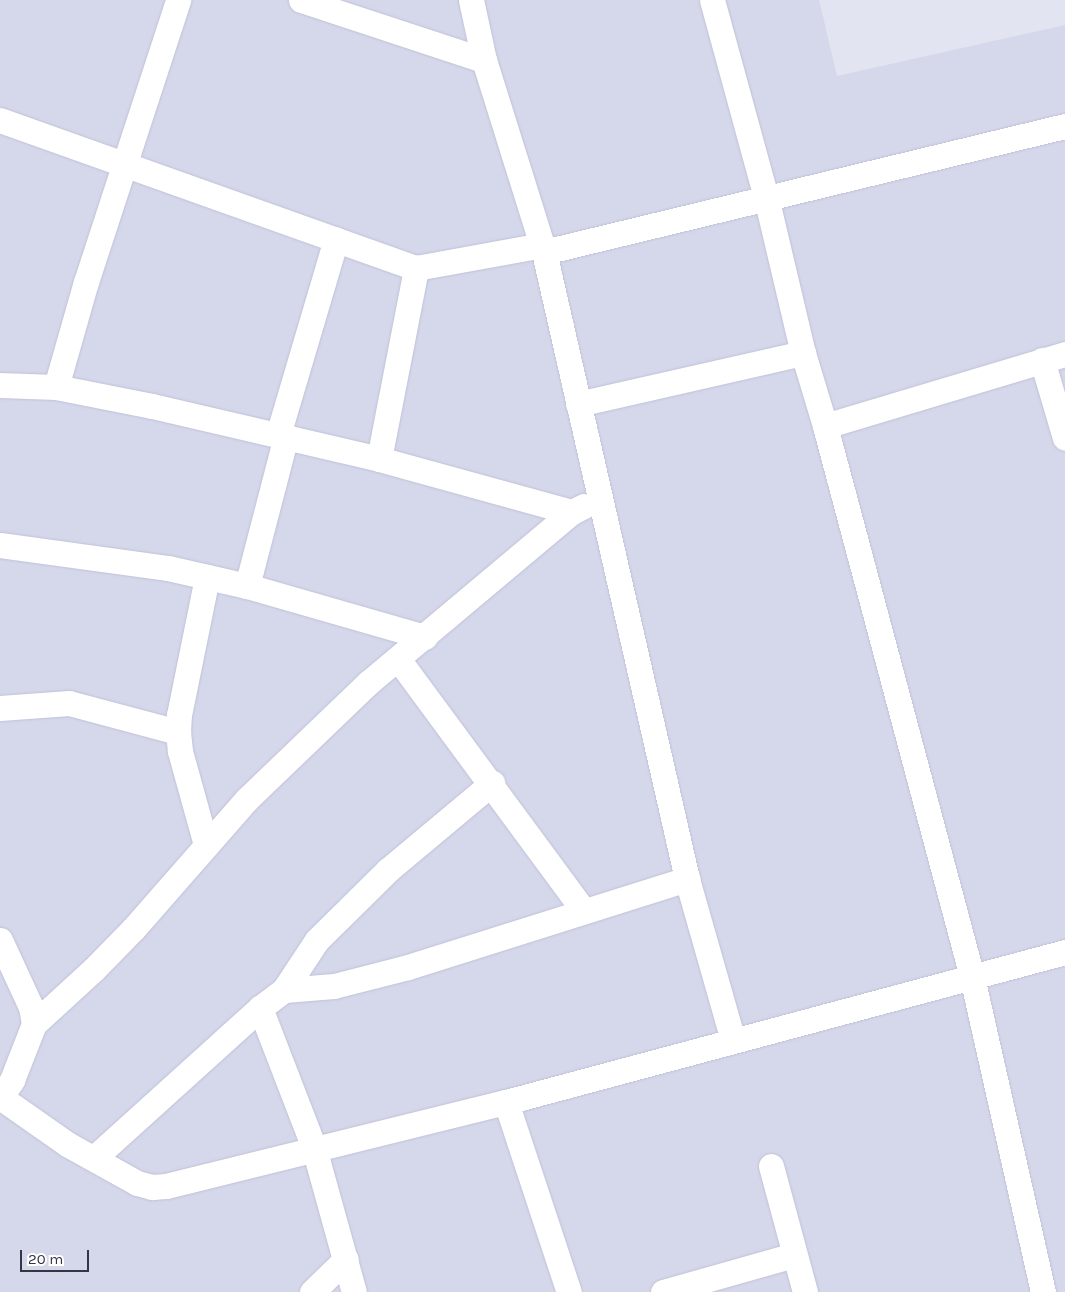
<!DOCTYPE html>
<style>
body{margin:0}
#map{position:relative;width:1065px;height:1292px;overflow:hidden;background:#e3e4f2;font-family:Karla,sans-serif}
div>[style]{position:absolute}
.residential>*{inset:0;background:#d5d7ea}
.roads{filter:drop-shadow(0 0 1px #c0c2d8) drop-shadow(0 0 1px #c0c2d8)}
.minor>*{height:25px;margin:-12.5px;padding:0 12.5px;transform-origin:12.5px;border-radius:12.5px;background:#fff}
span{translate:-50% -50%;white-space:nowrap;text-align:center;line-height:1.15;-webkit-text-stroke:4px #fff;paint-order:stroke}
.scale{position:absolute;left:20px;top:1250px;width:69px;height:22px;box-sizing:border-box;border:2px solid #343644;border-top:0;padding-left:6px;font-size:15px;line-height:18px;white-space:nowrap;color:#343644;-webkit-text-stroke:4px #fff;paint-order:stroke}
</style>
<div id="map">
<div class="residential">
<div style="clip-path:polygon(0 0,819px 0,837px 76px,1065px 25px,1065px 1292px,0 1292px)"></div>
</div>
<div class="roads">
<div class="minor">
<div style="left:301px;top:0;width:193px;rotate:18.2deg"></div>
<div style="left:471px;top:0;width:61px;rotate:77.8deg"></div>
<div style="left:484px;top:60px;width:201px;rotate:72.6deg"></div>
<div style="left:544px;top:252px;width:643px;rotate:77.15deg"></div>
<div style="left:687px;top:879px;width:167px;rotate:74.1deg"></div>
<div style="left:712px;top:0;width:204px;rotate:74.7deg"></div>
<div style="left:766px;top:197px;width:160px;rotate:76.7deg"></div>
<div style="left:803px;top:353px;width:76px;rotate:73.2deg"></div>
<div style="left:825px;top:426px;width:570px;rotate:75.06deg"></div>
<div style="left:972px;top:977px;width:323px;rotate:77.3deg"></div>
<div style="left:0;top:120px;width:442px;rotate:19.6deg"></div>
<div style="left:416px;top:268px;width:128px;rotate:-10.3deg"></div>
<div style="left:544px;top:252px;width:536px;rotate:-13.6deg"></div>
<div style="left:1042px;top:360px;width:81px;rotate:73.6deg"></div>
<div style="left:0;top:385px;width:56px;rotate:2deg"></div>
<div style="left:56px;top:387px;width:98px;rotate:11.2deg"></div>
<div style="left:152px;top:406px;width:233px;rotate:13.1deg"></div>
<div style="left:379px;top:459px;width:200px;rotate:15.4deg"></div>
<div style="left:572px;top:512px;width:13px;rotate:-27deg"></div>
<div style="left:56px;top:387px;width:109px;rotate:-74.1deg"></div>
<div style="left:86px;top:282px;width:297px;rotate:-71.9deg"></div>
<div style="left:578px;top:404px;width:231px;rotate:-12.8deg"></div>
<div style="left:825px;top:426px;width:251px;rotate:-16.7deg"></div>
<div style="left:278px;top:435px;width:204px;rotate:-73.5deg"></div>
<div style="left:379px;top:459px;width:195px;rotate:-79deg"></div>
<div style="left:0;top:545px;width:170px;rotate:7.8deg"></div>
<div style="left:168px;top:568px;width:81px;rotate:12.8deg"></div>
<div style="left:247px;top:586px;width:185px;rotate:16deg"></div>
<div style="left:247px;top:586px;width:155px;rotate:-75.4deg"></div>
<div style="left:398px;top:659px;width:312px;rotate:53.6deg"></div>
<div style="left:0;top:708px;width:69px;rotate:-4.1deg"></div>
<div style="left:69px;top:703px;width:113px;rotate:14.9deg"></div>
<div style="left:206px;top:845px;width:98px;rotate:-105.5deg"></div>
<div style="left:180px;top:751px;width:19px;rotate:-96deg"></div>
<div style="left:178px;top:732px;width:17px;rotate:-87deg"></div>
<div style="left:179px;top:715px;width:141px;rotate:-78.5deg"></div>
<div style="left:0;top:940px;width:74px;rotate:65.2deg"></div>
<div style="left:31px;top:1007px;width:17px;rotate:80deg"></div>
<div style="left:284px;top:990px;width:50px;rotate:-4.6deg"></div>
<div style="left:334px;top:986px;width:76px;rotate:-14.4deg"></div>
<div style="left:408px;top:967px;width:293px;rotate:-17.5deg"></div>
<div style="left:260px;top:1008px;width:150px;rotate:68.9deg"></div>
<div style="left:314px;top:1148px;width:149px;rotate:74.5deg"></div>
<div style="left:0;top:1097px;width:82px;rotate:35deg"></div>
<div style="left:67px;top:1144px;width:80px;rotate:29.1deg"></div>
<div style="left:137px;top:1183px;width:16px;rotate:15deg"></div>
<div style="left:152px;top:1187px;width:14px;rotate:-4deg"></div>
<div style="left:166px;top:1186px;width:350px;rotate:-13.9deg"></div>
<div style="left:506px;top:1102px;width:579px;rotate:-15.02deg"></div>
<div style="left:0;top:1098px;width:22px;rotate:-56deg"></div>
<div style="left:12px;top:1080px;width:60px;rotate:-68.6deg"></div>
<div style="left:34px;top:1024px;width:81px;rotate:-42.5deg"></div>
<div style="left:94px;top:969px;width:57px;rotate:-45.7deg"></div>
<div style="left:134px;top:928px;width:171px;rotate:-48.8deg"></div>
<div style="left:247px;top:799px;width:168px;rotate:-43.8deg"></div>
<div style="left:368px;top:683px;width:266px;rotate:-40deg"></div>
<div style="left:506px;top:1102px;width:200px;rotate:71.7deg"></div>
<div style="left:94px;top:1158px;width:224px;rotate:-42.1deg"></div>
<div style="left:260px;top:1008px;width:30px;rotate:-37deg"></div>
<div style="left:284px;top:990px;width:60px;rotate:-56.6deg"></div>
<div style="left:317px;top:940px;width:100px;rotate:-44.6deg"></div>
<div style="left:388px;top:870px;width:136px;rotate:-39.9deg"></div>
<div style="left:771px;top:1166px;width:131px;rotate:74.9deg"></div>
<div style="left:312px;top:1292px;width:47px;rotate:-44.1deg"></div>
<div style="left:663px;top:1292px;width:136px;rotate:-15.8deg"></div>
</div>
</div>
<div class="scale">20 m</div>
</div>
